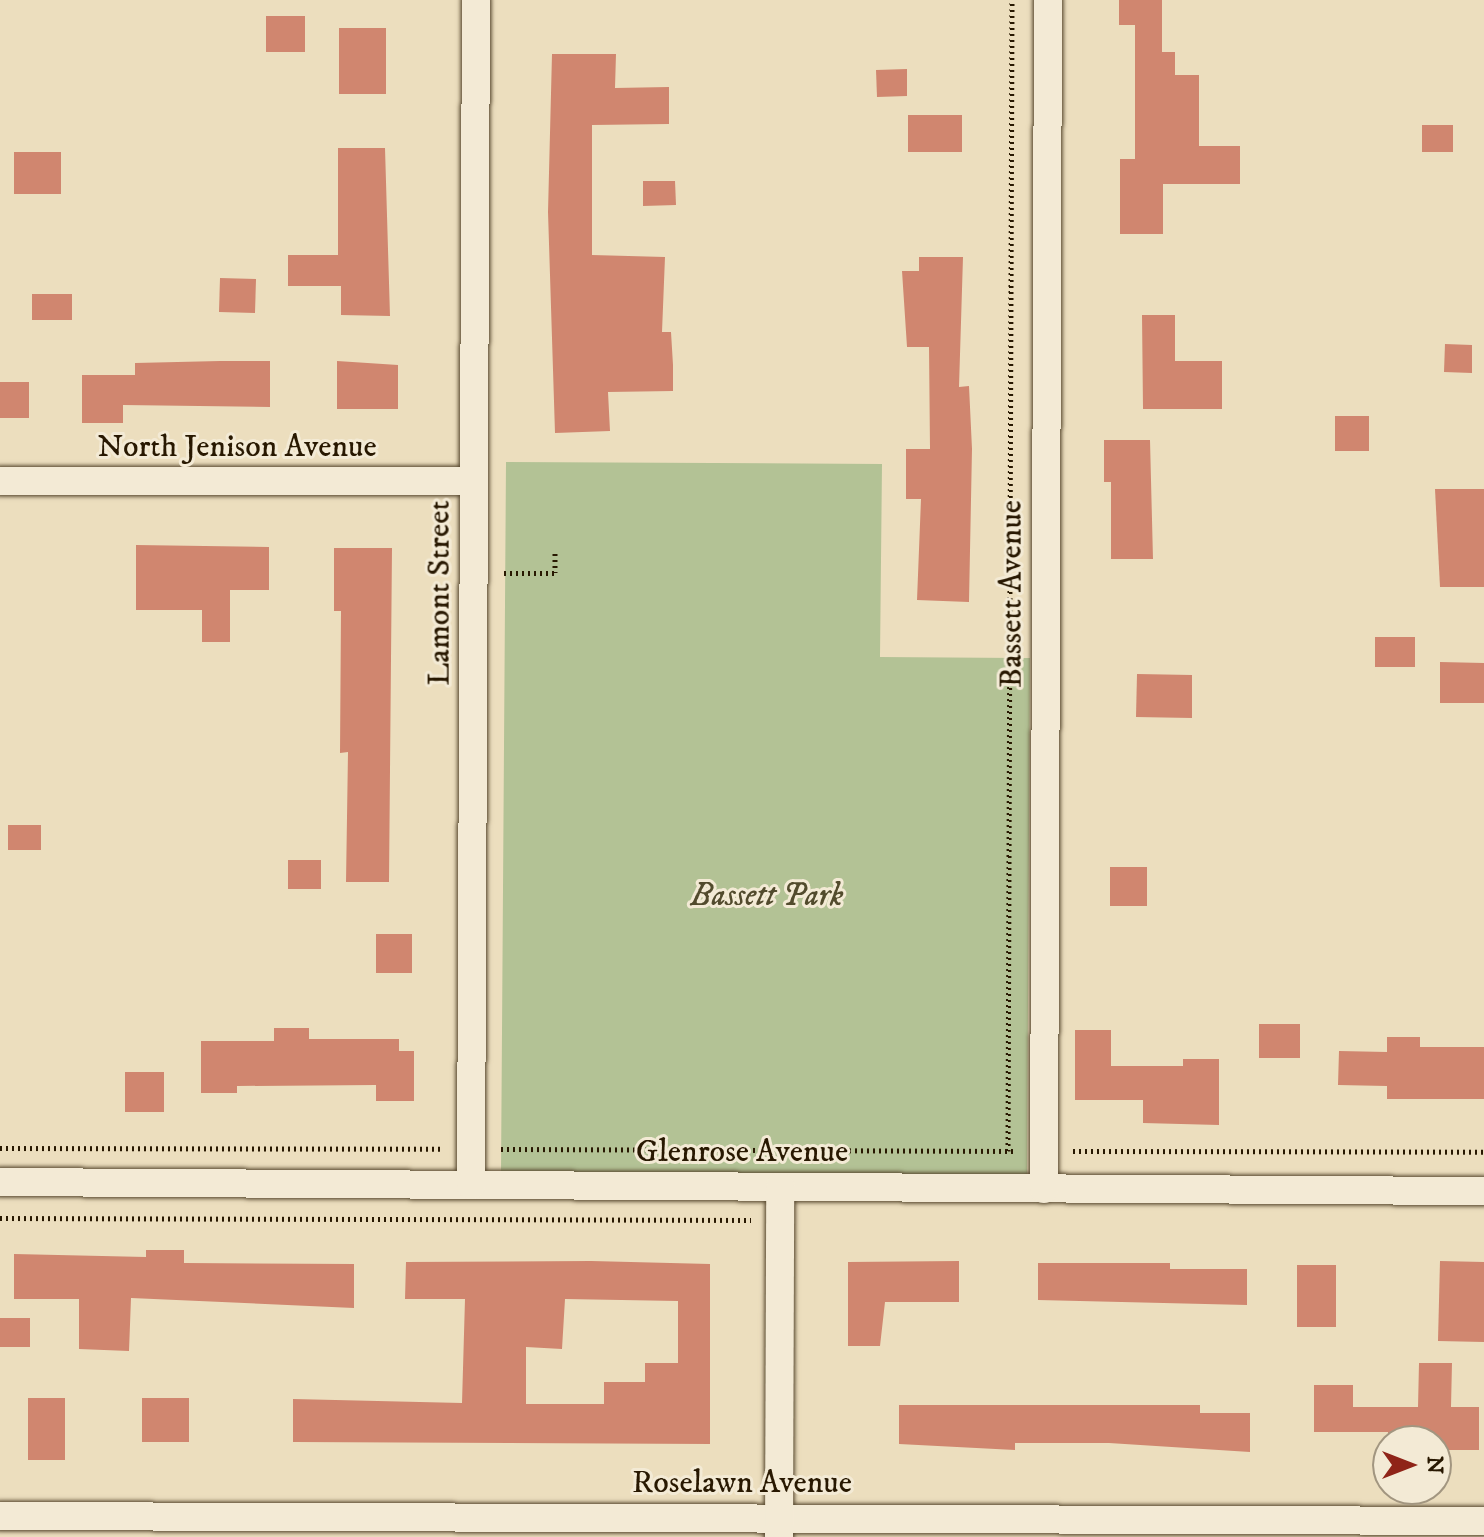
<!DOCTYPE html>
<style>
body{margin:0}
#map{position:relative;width:1484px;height:1537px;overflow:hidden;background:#ecdebe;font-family:"IM FELL DW Pica",serif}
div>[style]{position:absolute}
.green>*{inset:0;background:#b3c295}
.building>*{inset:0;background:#d0866f}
.path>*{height:5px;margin-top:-2.5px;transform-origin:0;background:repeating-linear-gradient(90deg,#281801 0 2px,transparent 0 6px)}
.roads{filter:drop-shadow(0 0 2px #594a30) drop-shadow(0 0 2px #594a30)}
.minor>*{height:28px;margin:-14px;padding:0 14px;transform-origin:14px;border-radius:14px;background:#f3ead5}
span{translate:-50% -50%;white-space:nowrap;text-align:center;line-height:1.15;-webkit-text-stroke:6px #f3ead5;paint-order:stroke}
.street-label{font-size:32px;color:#281801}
.park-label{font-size:32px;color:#524b2d;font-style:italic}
.north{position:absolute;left:1372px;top:1425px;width:80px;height:80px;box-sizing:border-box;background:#f3ead5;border:2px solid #a29680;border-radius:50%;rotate:90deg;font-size:22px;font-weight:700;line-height:32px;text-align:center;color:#281801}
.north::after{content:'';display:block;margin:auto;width:28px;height:36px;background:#8f2418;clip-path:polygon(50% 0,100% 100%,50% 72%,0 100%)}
</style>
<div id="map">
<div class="green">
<div style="clip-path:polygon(506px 462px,882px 464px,880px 657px,1030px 658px,1027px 1176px,501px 1173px)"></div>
</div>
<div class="building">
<div style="clip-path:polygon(1119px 0,1162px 0,1162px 52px,1175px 52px,1175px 75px,1199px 75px,1199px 146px,1240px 146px,1240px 184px,1163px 184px,1163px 234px,1120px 234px,1120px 159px,1135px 159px,1135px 25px,1119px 25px)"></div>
<div style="clip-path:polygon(266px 16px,305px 16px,305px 52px,266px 52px)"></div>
<div style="clip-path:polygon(339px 28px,386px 28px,386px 94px,339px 94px)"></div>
<div style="clip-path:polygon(552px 54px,616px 54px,615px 88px,669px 87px,669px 124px,592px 125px,592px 255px,665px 257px,662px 332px,671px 332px,673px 365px,673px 391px,608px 392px,610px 431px,555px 433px,548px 212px)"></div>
<div style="clip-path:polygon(907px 69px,907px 96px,877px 97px,876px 70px)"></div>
<div style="clip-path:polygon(908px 115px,962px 115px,962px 152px,908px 152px)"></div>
<div style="clip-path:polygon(1422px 125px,1453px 125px,1453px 152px,1422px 152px)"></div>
<div style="clip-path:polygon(338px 148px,385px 148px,390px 316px,341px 315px,341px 286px,288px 286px,288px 255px,338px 255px)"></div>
<div style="clip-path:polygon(14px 152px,61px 152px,61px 194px,14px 194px)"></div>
<div style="clip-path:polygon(643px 181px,675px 181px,676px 205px,643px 206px)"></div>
<div style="clip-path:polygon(919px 257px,963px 257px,959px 387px,969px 386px,972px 449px,969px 602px,917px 600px,921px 499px,906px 499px,906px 449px,930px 449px,929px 347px,907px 347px,902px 271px,919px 271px)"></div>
<div style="clip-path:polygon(220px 278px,256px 279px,255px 313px,219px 312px)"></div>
<div style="clip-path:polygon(32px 294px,72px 294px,72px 320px,32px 320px)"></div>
<div style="clip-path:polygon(1142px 315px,1175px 315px,1175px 361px,1222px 361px,1222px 409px,1143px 409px)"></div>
<div style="clip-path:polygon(1445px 344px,1472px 345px,1472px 373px,1444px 372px)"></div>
<div style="clip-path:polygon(220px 361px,270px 361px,270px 407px,123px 405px,123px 423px,82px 423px,82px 375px,135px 375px,135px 363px)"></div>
<div style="clip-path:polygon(337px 361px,398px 365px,398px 409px,337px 409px)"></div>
<div style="clip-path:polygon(0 382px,29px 382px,29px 418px,0 418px)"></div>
<div style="clip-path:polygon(1335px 416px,1369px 416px,1369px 451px,1335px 451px)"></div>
<div style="clip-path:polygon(1104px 440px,1150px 440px,1153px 559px,1111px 559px,1111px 482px,1104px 482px)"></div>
<div style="clip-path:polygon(1435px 489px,1484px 489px,1484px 587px,1440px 587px)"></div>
<div style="clip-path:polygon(136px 545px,269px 547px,269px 590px,230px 590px,230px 642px,202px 642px,202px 610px,136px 610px)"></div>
<div style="clip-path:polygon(334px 548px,392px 548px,389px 882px,346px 882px,348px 752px,340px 753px,341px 611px,334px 611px)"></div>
<div style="clip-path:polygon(1375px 637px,1415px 637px,1415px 667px,1375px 667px)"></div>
<div style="clip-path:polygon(1440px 662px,1484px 663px,1484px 703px,1440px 703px)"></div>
<div style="clip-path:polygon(1137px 674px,1192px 675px,1192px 718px,1136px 717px)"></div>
<div style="clip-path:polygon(8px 825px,41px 825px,41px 850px,8px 850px)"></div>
<div style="clip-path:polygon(288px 860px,321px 860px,321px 889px,288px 889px)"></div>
<div style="clip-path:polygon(1110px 867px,1147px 867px,1147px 906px,1110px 906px)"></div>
<div style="clip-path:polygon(376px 934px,412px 934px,412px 973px,376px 973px)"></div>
<div style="clip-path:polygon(1259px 1024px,1300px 1024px,1300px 1058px,1259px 1058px)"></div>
<div style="clip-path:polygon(274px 1028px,309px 1028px,309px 1039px,399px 1039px,399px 1051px,414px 1051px,414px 1101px,376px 1101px,376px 1085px,237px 1086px,237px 1093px,201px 1093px,201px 1041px,274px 1041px)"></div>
<div style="clip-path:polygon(1075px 1030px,1111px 1030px,1111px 1066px,1183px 1066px,1183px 1059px,1219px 1059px,1219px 1125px,1143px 1123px,1143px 1100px,1075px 1100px)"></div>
<div style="clip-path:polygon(1387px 1037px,1420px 1037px,1420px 1047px,1484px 1047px,1484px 1099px,1387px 1099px,1387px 1086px,1338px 1085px,1339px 1051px,1387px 1052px)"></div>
<div style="clip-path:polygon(125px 1072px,164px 1072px,164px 1112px,125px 1112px)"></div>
<div style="clip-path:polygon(146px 1250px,184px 1250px,184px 1263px,354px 1264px,354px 1308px,131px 1298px,129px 1351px,79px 1349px,79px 1299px,14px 1299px,14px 1254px,146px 1257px)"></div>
<div style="clip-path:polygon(evenodd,591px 1261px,710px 1264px,710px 1444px,293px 1442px,293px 1399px,462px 1403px,465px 1299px,405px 1299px,406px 1262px,591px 1261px,565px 1299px,678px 1301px,678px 1363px,645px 1363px,645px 1382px,604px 1382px,604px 1404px,526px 1404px,526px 1347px,562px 1349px,565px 1299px)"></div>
<div style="clip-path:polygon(959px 1261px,959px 1302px,885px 1302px,880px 1346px,848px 1346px,848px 1262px)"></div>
<div style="clip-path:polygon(1440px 1261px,1484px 1262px,1484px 1342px,1438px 1341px)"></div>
<div style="clip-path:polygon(1038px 1263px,1170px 1263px,1170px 1269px,1247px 1269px,1247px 1305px,1038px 1300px)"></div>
<div style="clip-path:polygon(1297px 1265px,1336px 1265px,1336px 1327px,1297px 1327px)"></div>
<div style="clip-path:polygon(0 1318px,30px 1318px,30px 1347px,0 1347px)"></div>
<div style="clip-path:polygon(1419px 1363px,1452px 1363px,1451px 1407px,1479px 1407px,1479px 1450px,1436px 1450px,1436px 1441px,1388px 1441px,1388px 1450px,1388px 1432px,1314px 1432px,1314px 1385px,1353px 1385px,1353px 1407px,1418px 1407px)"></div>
<div style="clip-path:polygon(28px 1398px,65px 1398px,65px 1460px,28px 1460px)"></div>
<div style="clip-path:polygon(142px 1398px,189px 1398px,189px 1442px,142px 1442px)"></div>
<div style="clip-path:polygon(899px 1405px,1200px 1405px,1200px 1413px,1250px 1413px,1250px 1452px,1109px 1443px,1015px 1443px,1015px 1450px,899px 1444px)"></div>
</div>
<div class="path">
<div style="left:504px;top:573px;width:51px"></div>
<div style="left:555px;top:573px;width:20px;rotate:-90deg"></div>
<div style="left:0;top:1148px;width:443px;rotate:0.1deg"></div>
<div style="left:501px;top:1149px;width:514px;rotate:0.22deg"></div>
<div style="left:1008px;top:1151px;width:1151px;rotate:-89.8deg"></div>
<div style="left:1073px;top:1151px;width:411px;rotate:0.1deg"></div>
<div style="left:0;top:1218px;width:751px;rotate:0.15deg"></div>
</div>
<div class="roads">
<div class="minor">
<div style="left:0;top:481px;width:474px"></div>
<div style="left:0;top:1182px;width:1484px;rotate:0.35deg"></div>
<div style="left:471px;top:1185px;width:1185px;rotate:-89.76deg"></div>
<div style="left:1044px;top:1189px;width:1189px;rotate:-89.81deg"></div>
<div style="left:0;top:1516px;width:1484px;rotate:0.19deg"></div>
<div style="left:779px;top:1537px;width:350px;rotate:-89.8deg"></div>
</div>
</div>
<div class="street-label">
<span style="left:237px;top:447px">North Jenison Avenue</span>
<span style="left:440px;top:593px;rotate:-90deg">Lamont Street</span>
<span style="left:1012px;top:594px;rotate:-90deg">Bassett Avenue</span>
<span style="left:742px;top:1152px">Glenrose Avenue</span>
<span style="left:742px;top:1483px">Roselawn Avenue</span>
</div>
<div class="park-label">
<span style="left:767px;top:896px">Bassett Park</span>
</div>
<div class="north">N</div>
</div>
